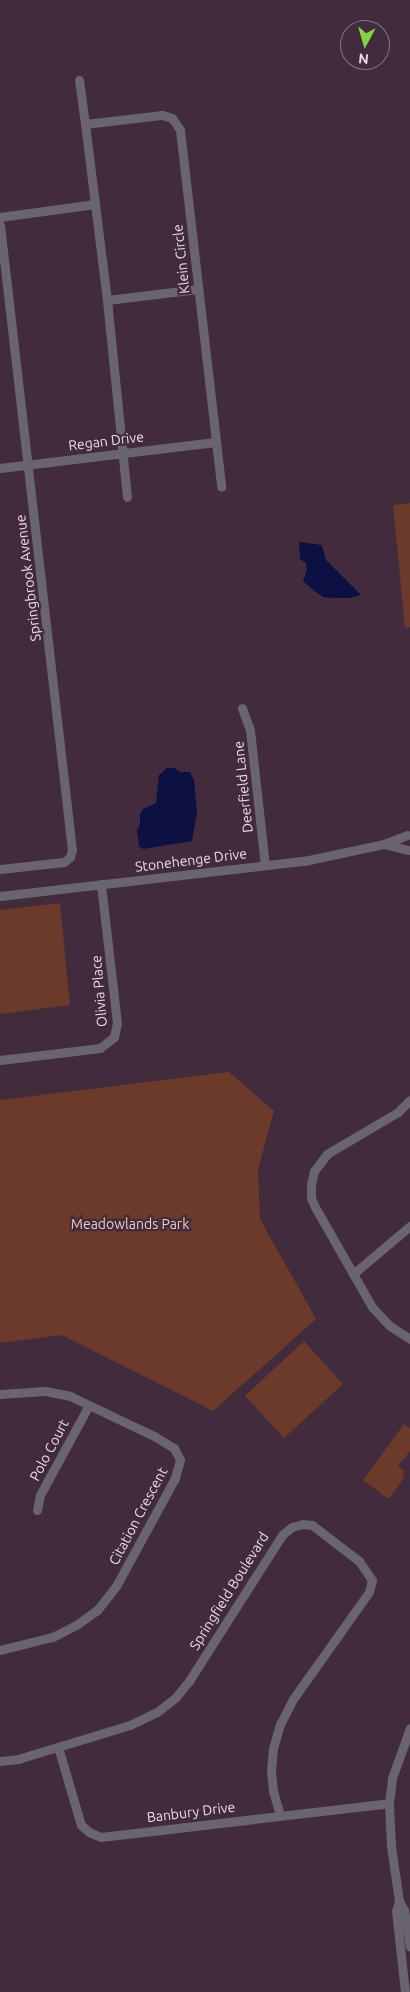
<!DOCTYPE html>
<style>
body{margin:0}
#map{position:relative;width:410px;height:1992px;overflow:hidden;background:#422b3c;font-family:Ubuntu,sans-serif}
div>[style]{position:absolute}
.green>*{inset:0;background:#6c3a2a}
.water>*{inset:0;background:#0d1043}
.minor>*{height:9px;margin:-4.5px;padding:0 4.5px;transform-origin:4.5px;border-radius:4.5px;background:#696470}
span{translate:-50% -50%;white-space:nowrap;text-align:center;line-height:1.15;-webkit-text-stroke:4.5px #422b3c;paint-order:stroke}
.street-label{font-size:14px;color:#ebdce7}
.park-label{font-size:14px;color:#f4cbbe}
.north{position:absolute;left:340px;top:20px;width:50px;height:50px;box-sizing:border-box;background:#422b3c;border:1px solid #867280;border-radius:50%;rotate:186deg;font-size:14px;font-weight:700;line-height:20px;text-align:center;color:#ebdce7}
.north::after{content:'';display:block;margin:auto;width:18px;height:22px;background:#88cf4a;clip-path:polygon(50% 0,100% 100%,50% 72%,0 100%)}
</style>
<div id="map">
<div class="green">
<div style="clip-path:polygon(410px 503px,410px 627px,405px 628px,393px 505px)"></div>
<div style="clip-path:polygon(60px 903px,70px 1005px,0 1014px,0 910px)"></div>
<div style="clip-path:polygon(229px 1072px,274px 1111px,258px 1169px,260px 1219px,316px 1319px,213px 1411px,62px 1335px,0 1343px,0 1100px)"></div>
<div style="clip-path:polygon(304px 1341px,343px 1384px,284px 1438px,245px 1396px)"></div>
<div style="clip-path:polygon(404px 1424px,410px 1428px,410px 1451px,398px 1466px,405px 1472px,402px 1476px,404px 1478px,390px 1497px,387px 1498px,363px 1480px)"></div>
</div>
<div class="water">
<div style="clip-path:polygon(299px 542px,322px 545px,326px 560px,361px 595px,350px 598px,334px 598px,323px 597px,313px 590px,303px 581px,307px 570px,306px 563px,300px 559px)"></div>
<div style="clip-path:polygon(167px 768px,174px 768px,180px 772px,190px 772px,194px 780px,197px 812px,192px 841px,143px 849px,139px 846px,137px 830px,140px 824px,140px 814px,143px 809px,156px 803px,159px 775px)"></div>
</div>
<div class="minor">
<div style="left:79px;top:80px;width:44px;rotate:82.2deg"></div>
<div style="left:85px;top:124px;width:78px;rotate:-6.7deg"></div>
<div style="left:162px;top:115px;width:10px;rotate:17deg"></div>
<div style="left:172px;top:118px;width:14px;rotate:56deg"></div>
<div style="left:180px;top:130px;width:359px;rotate:83.4deg"></div>
<div style="left:85px;top:124px;width:177px;rotate:82.9deg"></div>
<div style="left:107px;top:300px;width:198px;rotate:84.2deg"></div>
<div style="left:0;top:217px;width:96px;rotate:-7.8deg"></div>
<div style="left:0;top:225px;width:629px;rotate:83.43deg"></div>
<div style="left:72px;top:850px;width:7px;rotate:106deg"></div>
<div style="left:70px;top:857px;width:8px;rotate:140deg"></div>
<div style="left:64px;top:862px;width:64px;rotate:173.8deg"></div>
<div style="left:107px;top:300px;width:92px;rotate:-6.9deg"></div>
<div style="left:0;top:468px;width:217px;rotate:-6.9deg"></div>
<div style="left:242px;top:708px;width:23px;rotate:70deg"></div>
<div style="left:250px;top:730px;width:136px;rotate:83.7deg"></div>
<div style="left:384px;top:844px;width:25px;rotate:14deg"></div>
<div style="left:0;top:896px;width:306px;rotate:-6.6deg"></div>
<div style="left:304px;top:861px;width:82px;rotate:-12deg"></div>
<div style="left:384px;top:844px;width:25px;rotate:-21deg"></div>
<div style="left:0;top:1060px;width:101px;rotate:-6.8deg"></div>
<div style="left:100px;top:1048px;width:18px;rotate:-38deg"></div>
<div style="left:114px;top:1037px;width:14px;rotate:-78deg"></div>
<div style="left:117px;top:1023px;width:140px;rotate:-96.6deg"></div>
<div style="left:410px;top:1100px;width:17px;rotate:135deg"></div>
<div style="left:398px;top:1112px;width:82px;rotate:149.4deg"></div>
<div style="left:327px;top:1154px;width:21px;rotate:127deg"></div>
<div style="left:314px;top:1171px;width:13px;rotate:103deg"></div>
<div style="left:311px;top:1184px;width:14px;rotate:90deg"></div>
<div style="left:311px;top:1198px;width:10px;rotate:66deg"></div>
<div style="left:315px;top:1207px;width:115px;rotate:60.3deg"></div>
<div style="left:372px;top:1307px;width:26px;rotate:47deg"></div>
<div style="left:390px;top:1326px;width:24px;rotate:33deg"></div>
<div style="left:353px;top:1274px;width:75px;rotate:-40.1deg"></div>
<div style="left:0;top:1394px;width:45px;rotate:-3.8deg"></div>
<div style="left:45px;top:1391px;width:25px;rotate:11deg"></div>
<div style="left:70px;top:1396px;width:93px;rotate:25.5deg"></div>
<div style="left:154px;top:1436px;width:23px;rotate:31deg"></div>
<div style="left:174px;top:1448px;width:13px;rotate:63deg"></div>
<div style="left:180px;top:1460px;width:19px;rotate:106deg"></div>
<div style="left:175px;top:1478px;width:123px;rotate:118.6deg"></div>
<div style="left:116px;top:1586px;width:31px;rotate:128deg"></div>
<div style="left:97px;top:1610px;width:24px;rotate:144deg"></div>
<div style="left:78px;top:1624px;width:29px;rotate:153deg"></div>
<div style="left:52px;top:1637px;width:54px;rotate:166deg"></div>
<div style="left:37px;top:1510px;width:15px;rotate:-79deg"></div>
<div style="left:40px;top:1495px;width:102px;rotate:-61.4deg"></div>
<div style="left:58px;top:1747px;width:81px;rotate:73.6deg"></div>
<div style="left:81px;top:1825px;width:11px;rotate:41deg"></div>
<div style="left:89px;top:1832px;width:13px;rotate:23deg"></div>
<div style="left:101px;top:1837px;width:290px;rotate:-6.7deg"></div>
<div style="left:0;top:1761px;width:18px;rotate:-6deg"></div>
<div style="left:18px;top:1759px;width:117px;rotate:-16.9deg"></div>
<div style="left:130px;top:1725px;width:30px;rotate:-26deg"></div>
<div style="left:157px;top:1712px;width:24px;rotate:-38deg"></div>
<div style="left:176px;top:1697px;width:21px;rotate:-51deg"></div>
<div style="left:189px;top:1681px;width:173px;rotate:-57.5deg"></div>
<div style="left:282px;top:1535px;width:13px;rotate:-39deg"></div>
<div style="left:292px;top:1527px;width:11px;rotate:-15deg"></div>
<div style="left:303px;top:1524px;width:9px;rotate:6deg"></div>
<div style="left:312px;top:1525px;width:59px;rotate:37.5deg"></div>
<div style="left:359px;top:1561px;width:23px;rotate:56deg"></div>
<div style="left:372px;top:1580px;width:12px;rotate:104deg"></div>
<div style="left:369px;top:1592px;width:131px;rotate:125.4deg"></div>
<div style="left:293px;top:1699px;width:28px;rotate:117deg"></div>
<div style="left:280px;top:1724px;width:25px;rotate:106deg"></div>
<div style="left:273px;top:1748px;width:23px;rotate:95deg"></div>
<div style="left:271px;top:1771px;width:20px;rotate:84deg"></div>
<div style="left:273px;top:1791px;width:26px;rotate:74deg"></div>
<div style="left:399px;top:1901px;width:10px;rotate:61deg"></div>
<div style="left:404px;top:1910px;width:37px;rotate:81deg"></div>
<div style="left:405px;top:1992px;width:81px;rotate:-96.3deg"></div>
<div style="left:396px;top:1911px;width:10px;rotate:-73deg"></div>
<div style="left:399px;top:1901px;width:56px;rotate:-98.3deg"></div>
<div style="left:391px;top:1846px;width:43px;rotate:-92.7deg"></div>
<div style="left:389px;top:1803px;width:25px;rotate:-83deg"></div>
<div style="left:392px;top:1778px;width:53px;rotate:-70.2deg"></div>
</div>
<div class="street-label">
<span style="left:181px;top:259px;rotate:-96deg">Klein Circle</span>
<span style="left:106px;top:441px;rotate:-7deg">Regan Drive</span>
<span style="left:28px;top:578px;rotate:-97deg">Springbrook Avenue</span>
<span style="left:243px;top:787px;rotate:-96deg">Deerfield Lane</span>
<span style="left:191px;top:860px;rotate:-7deg">Stonehenge Drive</span>
<span style="left:99px;top:991px;rotate:-95deg">Olivia Place</span>
<span style="left:49px;top:1450px;rotate:-62deg">Polo Court</span>
<span style="left:138px;top:1516px;rotate:-62deg">Citation Crescent</span>
<span style="left:229px;top:1591px;rotate:-58deg">Springfield Boulevard</span>
<span style="left:191px;top:1812px;rotate:-7deg">Banbury Drive</span>
</div>
<div class="park-label">
<span style="left:130px;top:1224px">Meadowlands Park</span>
</div>
<div class="north">N</div>
</div>
